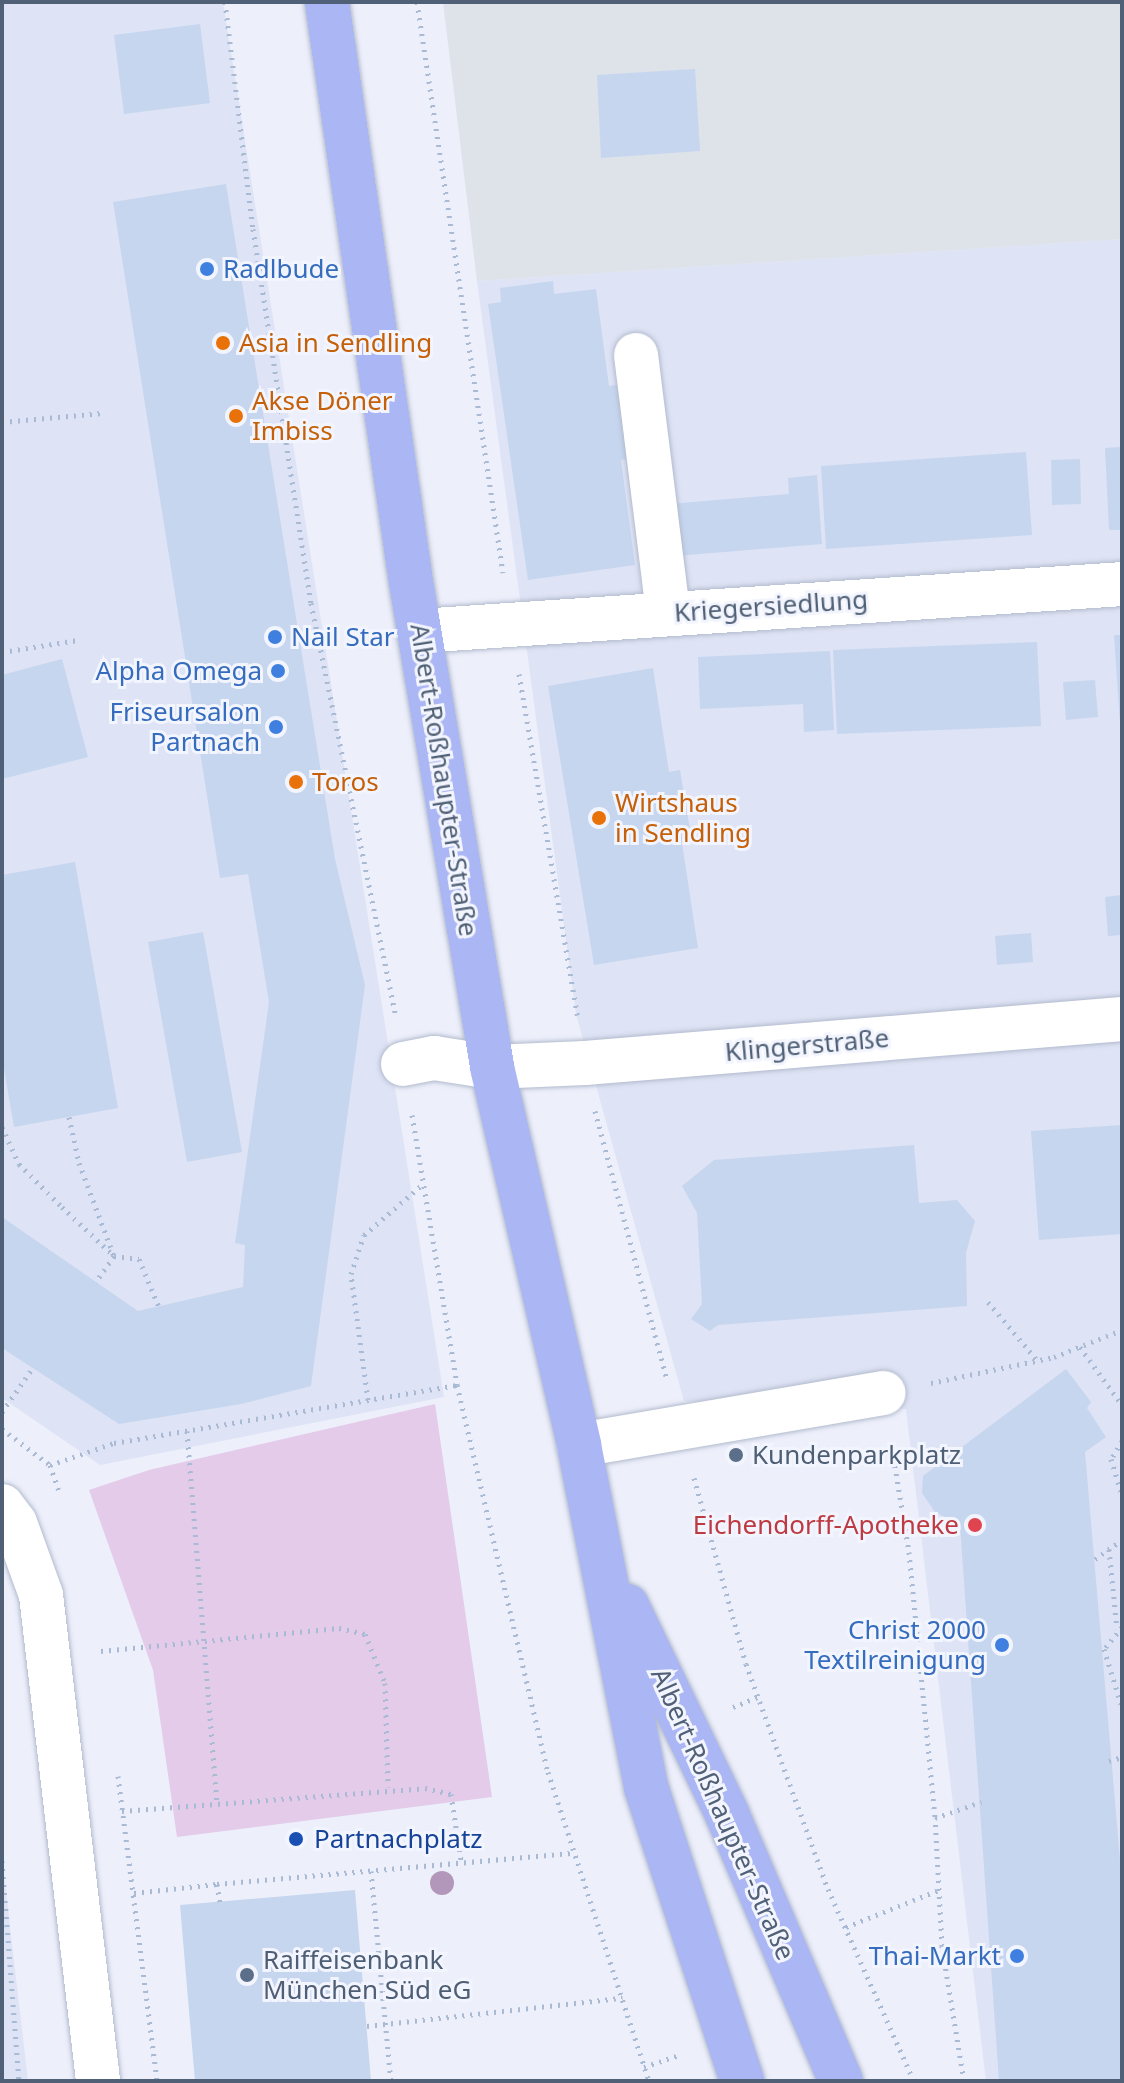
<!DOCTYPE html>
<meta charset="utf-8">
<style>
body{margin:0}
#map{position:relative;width:1124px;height:2083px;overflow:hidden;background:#edeffb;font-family:"Noto Sans",sans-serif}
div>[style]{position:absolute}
.residential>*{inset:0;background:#dee3f5}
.industrial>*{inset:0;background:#dee2e9}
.green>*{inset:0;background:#e3cbe9}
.building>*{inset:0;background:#c6d6ef}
.path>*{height:5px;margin-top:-2.5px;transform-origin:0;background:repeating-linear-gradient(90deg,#a9bad4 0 2px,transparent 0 8px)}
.roads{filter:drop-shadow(0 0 2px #b2bbcd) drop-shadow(0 0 2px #b2bbcd)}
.minor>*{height:44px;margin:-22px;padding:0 22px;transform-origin:22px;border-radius:22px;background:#fff}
.major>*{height:44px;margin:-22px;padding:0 22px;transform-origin:22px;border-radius:22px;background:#abb6f4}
.trees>*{width:24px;height:24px;margin:-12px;border-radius:50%;background:#b297bb}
.dots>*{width:22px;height:22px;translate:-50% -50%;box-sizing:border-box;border:4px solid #f3f5fe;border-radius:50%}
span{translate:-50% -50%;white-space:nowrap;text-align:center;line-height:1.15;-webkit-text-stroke:6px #f3f5fe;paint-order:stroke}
.shop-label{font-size:26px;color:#366cbe}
.left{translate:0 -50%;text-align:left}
.right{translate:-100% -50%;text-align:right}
.food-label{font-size:26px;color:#c56008}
.street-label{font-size:26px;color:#506076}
.service-label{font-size:26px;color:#4e5e75}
.health-label{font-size:26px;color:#be3a42}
.transit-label{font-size:26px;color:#164399}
.frame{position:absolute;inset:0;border:4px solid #506076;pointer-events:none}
</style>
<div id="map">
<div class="residential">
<div style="clip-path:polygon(2px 2px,223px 2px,444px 1397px,100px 1465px,2px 1398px)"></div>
<div style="clip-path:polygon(1122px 239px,1122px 2081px,986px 2081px,906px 1409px,684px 1401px,576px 1014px,477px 281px)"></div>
<div style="clip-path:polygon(2px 1858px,28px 2081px,2px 2081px)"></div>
</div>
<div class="industrial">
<div style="clip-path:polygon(443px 2px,1122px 2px,1122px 239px,477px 281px)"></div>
</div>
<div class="green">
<div style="clip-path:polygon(435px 1404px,492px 1797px,177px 1837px,153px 1670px,89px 1490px,149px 1470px)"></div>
</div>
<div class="building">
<div style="clip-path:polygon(200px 24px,210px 103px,124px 114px,114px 35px)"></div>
<div style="clip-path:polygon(695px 69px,700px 151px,601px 158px,597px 75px)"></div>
<div style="clip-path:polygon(226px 184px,335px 859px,365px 985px,311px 1386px,241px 1404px,119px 1424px,2px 1348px,2px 1217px,138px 1311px,243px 1287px,245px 1245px,235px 1243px,269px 1002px,248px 874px,220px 878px,113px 202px)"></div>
<div style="clip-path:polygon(553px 281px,554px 294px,596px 289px,609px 386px,617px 385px,628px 459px,621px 460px,635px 565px,528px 580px,488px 304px,501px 302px,500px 288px)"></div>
<div style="clip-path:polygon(1122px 447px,1122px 530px,1109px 530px,1105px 448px)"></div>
<div style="clip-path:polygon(1026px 452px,1032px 535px,826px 549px,821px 466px)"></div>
<div style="clip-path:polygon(1080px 459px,1081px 504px,1052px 505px,1051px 460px)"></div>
<div style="clip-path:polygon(817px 475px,822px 544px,675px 556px,670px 504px,789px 494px,788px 478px)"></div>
<div style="clip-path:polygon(1114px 635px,1122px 635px,1122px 724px,1120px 724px)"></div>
<div style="clip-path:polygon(1037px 642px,1041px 726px,837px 734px,833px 650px)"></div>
<div style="clip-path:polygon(830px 651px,834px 730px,804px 732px,803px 704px,700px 709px,698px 657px)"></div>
<div style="clip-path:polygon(62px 659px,88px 757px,2px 779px,2px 675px)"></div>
<div style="clip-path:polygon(653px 668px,669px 772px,680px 770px,692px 842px,682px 843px,698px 948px,594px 965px,548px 686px)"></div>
<div style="clip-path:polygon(1095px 680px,1098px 717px,1066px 720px,1063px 682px)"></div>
<div style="clip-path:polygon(75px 862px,118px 1108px,14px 1127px,2px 1057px,2px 875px)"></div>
<div style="clip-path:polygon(1122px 895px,1122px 935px,1108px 936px,1105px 897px)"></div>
<div style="clip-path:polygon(203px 932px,242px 1152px,187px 1162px,148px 942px)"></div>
<div style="clip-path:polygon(1031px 933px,1033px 962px,997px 965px,995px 936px)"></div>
<div style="clip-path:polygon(1122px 1125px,1122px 1234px,1039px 1240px,1031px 1131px)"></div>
<div style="clip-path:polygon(914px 1145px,919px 1203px,957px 1200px,975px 1221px,966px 1253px,967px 1306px,718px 1325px,710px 1331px,691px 1319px,702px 1304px,697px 1213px,682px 1186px,714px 1160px)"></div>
<div style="clip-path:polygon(1066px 1369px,1091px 1402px,1087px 1408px,1106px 1437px,1085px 1452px,1122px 1883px,1122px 2081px,999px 2081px,960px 1525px,935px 1512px,922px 1493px,923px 1476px)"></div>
<div style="clip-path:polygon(355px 1890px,371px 2081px,195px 2081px,180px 1905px)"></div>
</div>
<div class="path">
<div style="left:225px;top:2px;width:229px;rotate:83deg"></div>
<div style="left:253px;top:229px;width:378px;rotate:81.2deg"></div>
<div style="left:311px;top:603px;width:419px;rotate:78.4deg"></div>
<div style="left:417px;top:2px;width:577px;rotate:81.43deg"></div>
<div style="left:2px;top:422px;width:101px;rotate:-5.1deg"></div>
<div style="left:2px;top:652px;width:77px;rotate:-9deg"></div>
<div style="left:519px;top:674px;width:346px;rotate:80.3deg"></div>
<div style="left:595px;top:1111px;width:278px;rotate:75deg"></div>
<div style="left:412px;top:1115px;width:274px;rotate:80.5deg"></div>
<div style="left:457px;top:1385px;width:398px;rotate:76.8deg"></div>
<div style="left:548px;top:1772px;width:325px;rotate:71.9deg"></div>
<div style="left:69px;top:1117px;width:47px;rotate:77.7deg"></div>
<div style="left:79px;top:1163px;width:99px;rotate:69.4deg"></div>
<div style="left:114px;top:1256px;width:32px;rotate:125deg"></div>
<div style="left:2px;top:1127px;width:41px;rotate:65.3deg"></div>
<div style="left:19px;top:1164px;width:61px;rotate:45deg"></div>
<div style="left:62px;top:1207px;width:71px;rotate:43.3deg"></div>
<div style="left:114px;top:1256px;width:25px;rotate:7deg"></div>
<div style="left:139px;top:1259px;width:52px;rotate:67.4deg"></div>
<div style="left:988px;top:1302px;width:76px;rotate:49.8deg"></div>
<div style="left:1080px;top:1347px;width:72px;rotate:54.1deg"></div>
<div style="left:931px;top:1383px;width:126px;rotate:-11.9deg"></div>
<div style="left:1054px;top:1357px;width:73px;rotate:-21.7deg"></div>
<div style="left:368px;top:1400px;width:127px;rotate:-97.7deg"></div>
<div style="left:351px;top:1274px;width:41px;rotate:-71.6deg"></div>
<div style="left:364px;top:1235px;width:77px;rotate:-40.8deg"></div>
<div style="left:2px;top:1412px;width:52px;rotate:-55.1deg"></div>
<div style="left:2px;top:1429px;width:60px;rotate:36.9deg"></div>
<div style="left:50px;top:1465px;width:31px;rotate:71deg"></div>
<div style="left:187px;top:1431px;width:373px;rotate:85.4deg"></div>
<div style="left:1122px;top:1441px;width:21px;rotate:121deg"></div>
<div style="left:1111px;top:1459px;width:37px;rotate:73deg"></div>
<div style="left:891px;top:1442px;width:111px;rotate:80.7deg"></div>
<div style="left:909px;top:1552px;width:267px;rotate:84.4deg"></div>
<div style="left:50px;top:1465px;width:68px;rotate:-19deg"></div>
<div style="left:114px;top:1443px;width:348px;rotate:-9.6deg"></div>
<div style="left:694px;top:1478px;width:193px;rotate:74.4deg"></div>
<div style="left:746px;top:1664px;width:239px;rotate:70deg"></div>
<div style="left:828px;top:1889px;width:210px;rotate:65.9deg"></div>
<div style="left:1109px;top:1549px;width:80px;rotate:84.3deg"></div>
<div style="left:1095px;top:1559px;width:33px;rotate:-35deg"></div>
<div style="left:1122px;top:1627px;width:28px;rotate:129deg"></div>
<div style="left:1104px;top:1649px;width:61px;rotate:72.8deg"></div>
<div style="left:101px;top:1651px;width:239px;rotate:-5.5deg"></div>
<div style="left:339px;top:1628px;width:27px;rotate:13deg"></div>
<div style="left:365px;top:1634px;width:53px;rotate:67.8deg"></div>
<div style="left:385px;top:1683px;width:104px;rotate:88.3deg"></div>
<div style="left:733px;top:1707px;width:27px;rotate:-22deg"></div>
<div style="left:1109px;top:1761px;width:14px;rotate:-17deg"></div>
<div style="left:118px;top:1776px;width:307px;rotate:82.7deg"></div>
<div style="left:122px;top:1811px;width:304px;rotate:-4.3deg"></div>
<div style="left:425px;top:1788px;width:27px;rotate:13deg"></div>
<div style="left:451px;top:1794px;width:67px;rotate:81.4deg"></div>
<div style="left:2px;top:1861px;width:221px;rotate:85.6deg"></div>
<div style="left:371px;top:1871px;width:211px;rotate:84.6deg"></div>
<div style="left:217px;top:1884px;width:358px;rotate:-5deg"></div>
<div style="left:134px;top:1893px;width:83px;rotate:-6.2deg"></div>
<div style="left:217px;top:1884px;width:18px;rotate:81deg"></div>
<div style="left:846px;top:1927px;width:100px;rotate:-21.7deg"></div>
<div style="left:367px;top:2026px;width:257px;rotate:-6.3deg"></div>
<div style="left:644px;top:2067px;width:39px;rotate:-19deg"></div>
<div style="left:964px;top:2081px;width:137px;rotate:-99.3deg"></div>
<div style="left:942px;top:1946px;width:128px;rotate:-93.1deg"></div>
<div style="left:935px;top:1818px;width:49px;rotate:-19.2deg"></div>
</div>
<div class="roads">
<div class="minor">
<div style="left:636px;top:355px;width:260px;rotate:82.9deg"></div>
<div style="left:419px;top:631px;width:705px;rotate:-3.82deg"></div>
<div style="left:403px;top:1064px;width:32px;rotate:-11deg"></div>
<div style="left:434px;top:1058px;width:59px;rotate:8.8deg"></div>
<div style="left:492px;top:1067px;width:93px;rotate:-2.5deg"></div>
<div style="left:585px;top:1063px;width:539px;rotate:-4.68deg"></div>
<div style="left:579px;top:1445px;width:309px;rotate:-9.7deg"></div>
<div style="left:2px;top:1506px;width:21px;rotate:53deg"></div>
<div style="left:15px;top:1523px;width:77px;rotate:70.1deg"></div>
<div style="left:41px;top:1595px;width:489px;rotate:83.3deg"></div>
</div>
<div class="major">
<div style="left:327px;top:2px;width:586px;rotate:81.76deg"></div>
<div style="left:411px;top:582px;width:492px;rotate:80.5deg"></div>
<div style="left:492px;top:1067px;width:388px;rotate:77deg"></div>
<div style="left:579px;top:1445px;width:349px;rotate:78.9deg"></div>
<div style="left:646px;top:1787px;width:309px;rotate:71.9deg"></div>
<div style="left:627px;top:1606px;width:231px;rotate:64.3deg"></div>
<div style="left:727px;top:1814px;width:290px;rotate:66.9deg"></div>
</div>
</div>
<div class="trees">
<div style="left:442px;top:1883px"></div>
</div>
<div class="dots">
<div style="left:207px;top:269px;background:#3f7fe0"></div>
<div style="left:223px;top:343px;background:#e8710a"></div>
<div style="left:236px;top:416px;background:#e8710a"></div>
<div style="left:275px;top:637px;background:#3f7fe0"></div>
<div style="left:278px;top:671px;background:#3f7fe0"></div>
<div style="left:276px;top:727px;background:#3f7fe0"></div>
<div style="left:296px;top:782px;background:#e8710a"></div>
<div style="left:599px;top:818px;background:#e8710a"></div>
<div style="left:736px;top:1455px;background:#5c6f8a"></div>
<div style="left:975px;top:1525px;background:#e0444e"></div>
<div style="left:1002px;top:1645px;background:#3f7fe0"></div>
<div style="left:296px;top:1839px;background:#1a4fb4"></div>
<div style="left:1017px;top:1956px;background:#3f7fe0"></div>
<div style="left:247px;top:1975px;background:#5c6f8a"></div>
</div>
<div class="shop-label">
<span class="left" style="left:223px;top:269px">Radlbude</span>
<span class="left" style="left:291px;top:637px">Nail Star</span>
<span class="right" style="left:262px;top:671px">Alpha Omega</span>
<span class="right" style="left:260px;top:727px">Friseursalon<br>Partnach</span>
<span class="right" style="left:986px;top:1645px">Christ 2000<br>Textilreinigung</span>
<span class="right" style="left:1001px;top:1956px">Thai-Markt</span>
</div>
<div class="food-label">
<span class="left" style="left:239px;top:343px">Asia in Sendling</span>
<span class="left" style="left:252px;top:416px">Akse Döner<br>Imbiss</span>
<span class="left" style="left:312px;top:782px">Toros</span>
<span class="left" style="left:615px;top:818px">Wirtshaus<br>in Sendling</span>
</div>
<div class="street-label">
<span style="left:771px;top:606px;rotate:-4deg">Kriegersiedlung</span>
<span style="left:444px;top:780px;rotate:81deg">Albert-Roßhaupter-Straße</span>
<span style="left:807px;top:1045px;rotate:-5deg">Klingerstraße</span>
<span style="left:723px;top:1814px;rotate:66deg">Albert-Roßhaupter-Straße</span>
</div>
<div class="service-label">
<span class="left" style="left:752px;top:1455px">Kundenparkplatz</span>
<span class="left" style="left:263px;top:1975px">Raiffeisenbank<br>München Süd eG</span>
</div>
<div class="health-label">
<span class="right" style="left:959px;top:1525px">Eichendorff-Apotheke</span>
</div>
<div class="transit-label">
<span class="left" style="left:314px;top:1839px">Partnachplatz</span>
</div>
<div class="frame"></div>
</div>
